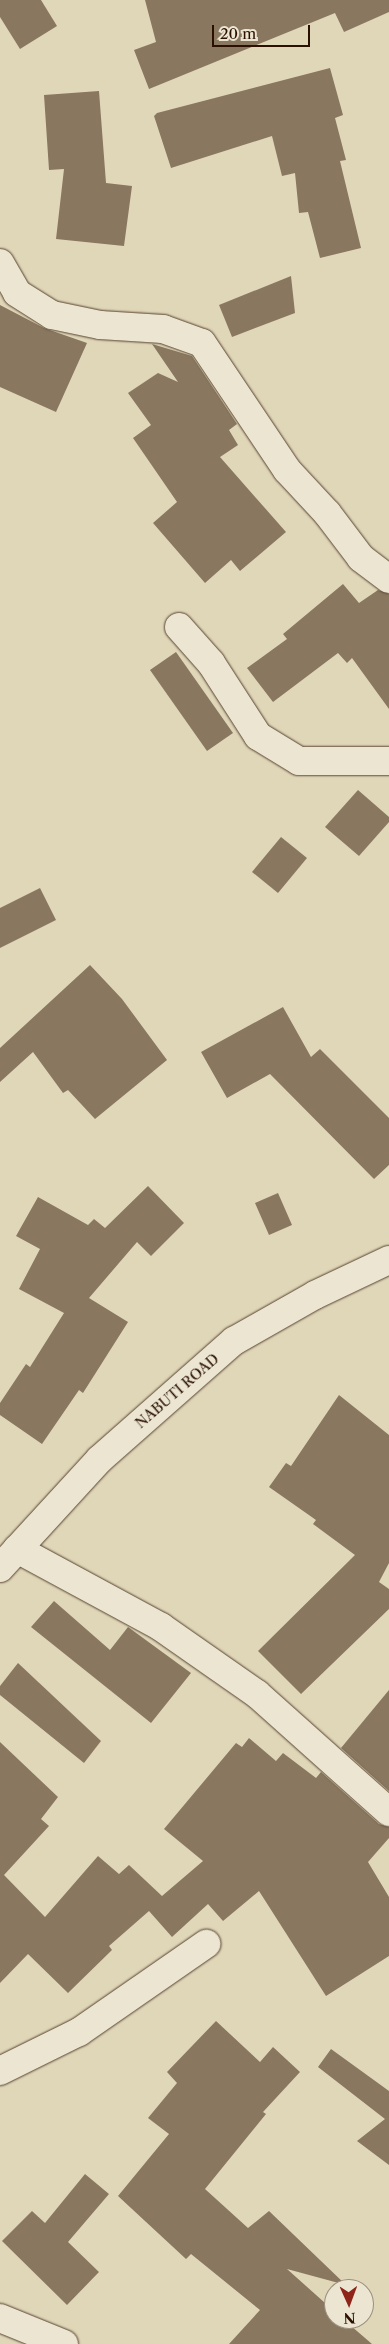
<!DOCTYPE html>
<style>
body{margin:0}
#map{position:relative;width:389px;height:2344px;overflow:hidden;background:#e0d7b9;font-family:"Libre Caslon Text",serif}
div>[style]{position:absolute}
.building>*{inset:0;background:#897760}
.roads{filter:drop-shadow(0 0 1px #58422e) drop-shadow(0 0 1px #58422e)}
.minor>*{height:28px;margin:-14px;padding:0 14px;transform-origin:14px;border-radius:14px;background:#ebe5d2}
span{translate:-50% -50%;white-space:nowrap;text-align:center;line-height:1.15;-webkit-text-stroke:4px #ebe5d2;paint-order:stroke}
.street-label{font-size:14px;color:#2b1000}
.north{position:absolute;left:324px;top:2279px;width:50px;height:50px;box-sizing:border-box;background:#ebe5d2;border:1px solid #9e907e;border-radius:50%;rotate:178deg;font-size:14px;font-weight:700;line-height:20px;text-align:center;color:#2b1000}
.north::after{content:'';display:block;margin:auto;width:18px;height:22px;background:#8f2418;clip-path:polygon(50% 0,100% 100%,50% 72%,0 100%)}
.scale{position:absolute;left:212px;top:25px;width:98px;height:22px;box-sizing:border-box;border:2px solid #2b1000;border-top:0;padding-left:6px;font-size:15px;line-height:18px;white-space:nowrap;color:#2b1000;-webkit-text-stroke:4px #ebe5d2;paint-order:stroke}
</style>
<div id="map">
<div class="building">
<div style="clip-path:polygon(0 0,41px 0,57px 26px,20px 49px,0 17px)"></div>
<div style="clip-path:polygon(145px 0,389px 0,389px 12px,344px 32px,335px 13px,149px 89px,134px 50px,156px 42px)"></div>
<div style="clip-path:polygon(330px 68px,343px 115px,335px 118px,346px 160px,340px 161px,361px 248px,320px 258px,308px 212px,299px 213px,295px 173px,282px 176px,272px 136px,171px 168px,154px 116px,157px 113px)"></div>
<div style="clip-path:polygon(99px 91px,106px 183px,132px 186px,124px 246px,56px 239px,64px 169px,49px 170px,44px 95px)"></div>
<div style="clip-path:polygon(291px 276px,295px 313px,232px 337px,219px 305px)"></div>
<div style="clip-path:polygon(0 305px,44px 328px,87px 343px,56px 412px,0 387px)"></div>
<div style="clip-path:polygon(152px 344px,192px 356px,237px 424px,229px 430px,238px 445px,220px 457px,286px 532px,240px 571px,231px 560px,205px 583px,153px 523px,177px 502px,133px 438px,151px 425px,128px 393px,158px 373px,178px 382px)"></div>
<div style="clip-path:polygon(343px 584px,359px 603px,378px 590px,389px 594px,389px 709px,352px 658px,347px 663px,338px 653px,273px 702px,247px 668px,287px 639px,283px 634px)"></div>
<div style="clip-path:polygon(176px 652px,233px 733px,207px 751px,150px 670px)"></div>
<div style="clip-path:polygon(358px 790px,389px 817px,389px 822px,359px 856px,325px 827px)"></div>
<div style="clip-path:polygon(281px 837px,307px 858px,278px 893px,252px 872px)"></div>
<div style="clip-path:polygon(40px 888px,56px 920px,0 948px,0 908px)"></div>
<div style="clip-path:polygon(90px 965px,122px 999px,167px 1060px,95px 1119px,68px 1090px,63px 1093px,33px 1052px,0 1082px,0 1048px)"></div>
<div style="clip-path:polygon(283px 1007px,311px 1057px,320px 1049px,389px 1118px,389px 1165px,374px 1179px,270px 1074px,227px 1098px,201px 1052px)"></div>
<div style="clip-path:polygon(148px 1186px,184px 1223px,151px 1256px,137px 1242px,89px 1298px,128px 1322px,83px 1393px,79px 1390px,42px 1444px,0 1415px,0 1403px,26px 1364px,30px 1367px,64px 1313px,19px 1289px,40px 1249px,16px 1236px,38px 1197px,88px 1225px,94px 1219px,105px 1228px)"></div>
<div style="clip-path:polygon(278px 1193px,292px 1225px,269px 1235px,255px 1203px)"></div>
<div style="clip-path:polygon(339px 1395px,389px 1435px,389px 1563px,379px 1582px,389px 1589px,389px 1609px,301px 1694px,258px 1651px,355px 1555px,313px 1524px,316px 1520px,269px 1487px,286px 1463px,291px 1466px)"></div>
<div style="clip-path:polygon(54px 1601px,110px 1650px,128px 1627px,191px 1673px,151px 1723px,31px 1627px)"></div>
<div style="clip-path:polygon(18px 1663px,101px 1741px,84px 1763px,0 1695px,0 1686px)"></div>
<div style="clip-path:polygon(389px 1690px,389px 1791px,341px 1748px)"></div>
<div style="clip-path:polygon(249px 1738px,276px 1761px,283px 1753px,316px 1778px,321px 1772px,379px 1824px,389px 1827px,389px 1838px,368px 1862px,389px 1897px,389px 1956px,326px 1996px,259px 1891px,223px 1921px,208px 1904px,172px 1937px,149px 1911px,109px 1946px,112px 1950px,68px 1993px,28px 1954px,0 1983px,0 1742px,58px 1797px,41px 1819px,49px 1826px,4px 1875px,45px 1917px,98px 1856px,119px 1874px,129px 1865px,162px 1896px,203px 1861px,164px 1829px,236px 1743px,242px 1747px)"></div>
<div style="clip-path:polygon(216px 2021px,260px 2062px,273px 2047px,300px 2072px,263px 2112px,266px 2114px,205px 2189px,248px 2228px,269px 2211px,346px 2285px,287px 2269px,334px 2311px,334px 2319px,343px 2319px,372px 2344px,229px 2344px,260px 2310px,191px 2254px,186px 2259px,118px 2196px,169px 2134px,148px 2118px,177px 2083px,167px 2072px)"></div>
<div style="clip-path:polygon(331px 2049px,389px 2091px,389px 2165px,357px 2141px,385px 2119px,318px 2067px)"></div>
<div style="clip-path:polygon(85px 2174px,109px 2194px,68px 2242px,99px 2272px,67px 2305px,2px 2241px,32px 2211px,45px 2223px)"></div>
</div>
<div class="roads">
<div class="minor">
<div style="left:0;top:263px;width:34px;rotate:60deg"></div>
<div style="left:17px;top:293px;width:41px;rotate:32.2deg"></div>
<div style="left:52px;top:315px;width:49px;rotate:11.8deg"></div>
<div style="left:100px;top:325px;width:63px;rotate:3.6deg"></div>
<div style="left:163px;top:329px;width:41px;rotate:19.7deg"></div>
<div style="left:202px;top:343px;width:153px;rotate:56.2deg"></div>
<div style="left:287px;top:470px;width:59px;rotate:47.1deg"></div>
<div style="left:327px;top:513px;width:56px;rotate:52.9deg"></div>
<div style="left:361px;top:558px;width:35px;rotate:37deg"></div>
<div style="left:179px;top:627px;width:48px;rotate:48.4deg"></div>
<div style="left:211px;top:663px;width:87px;rotate:57.2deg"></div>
<div style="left:258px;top:736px;width:48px;rotate:31.4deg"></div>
<div style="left:299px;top:761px;width:90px"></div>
<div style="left:17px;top:1549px;width:164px;rotate:28.4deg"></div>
<div style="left:161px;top:1627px;width:117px;rotate:34.9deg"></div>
<div style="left:257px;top:1694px;width:177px;rotate:41.8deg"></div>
<div style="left:0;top:1568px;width:148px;rotate:-47.5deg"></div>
<div style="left:100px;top:1459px;width:179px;rotate:-41.4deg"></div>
<div style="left:234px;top:1341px;width:93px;rotate:-29.6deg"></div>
<div style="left:315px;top:1295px;width:82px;rotate:-25.3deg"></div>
<div style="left:0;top:2071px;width:88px;rotate:-26.3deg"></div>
<div style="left:79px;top:2032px;width:155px;rotate:-34.7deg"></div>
<div style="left:0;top:2318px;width:69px;rotate:22.1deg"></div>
</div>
</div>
<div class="street-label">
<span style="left:177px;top:1391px;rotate:-41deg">NABUTI ROAD</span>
</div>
<div class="north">N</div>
<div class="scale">20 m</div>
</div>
